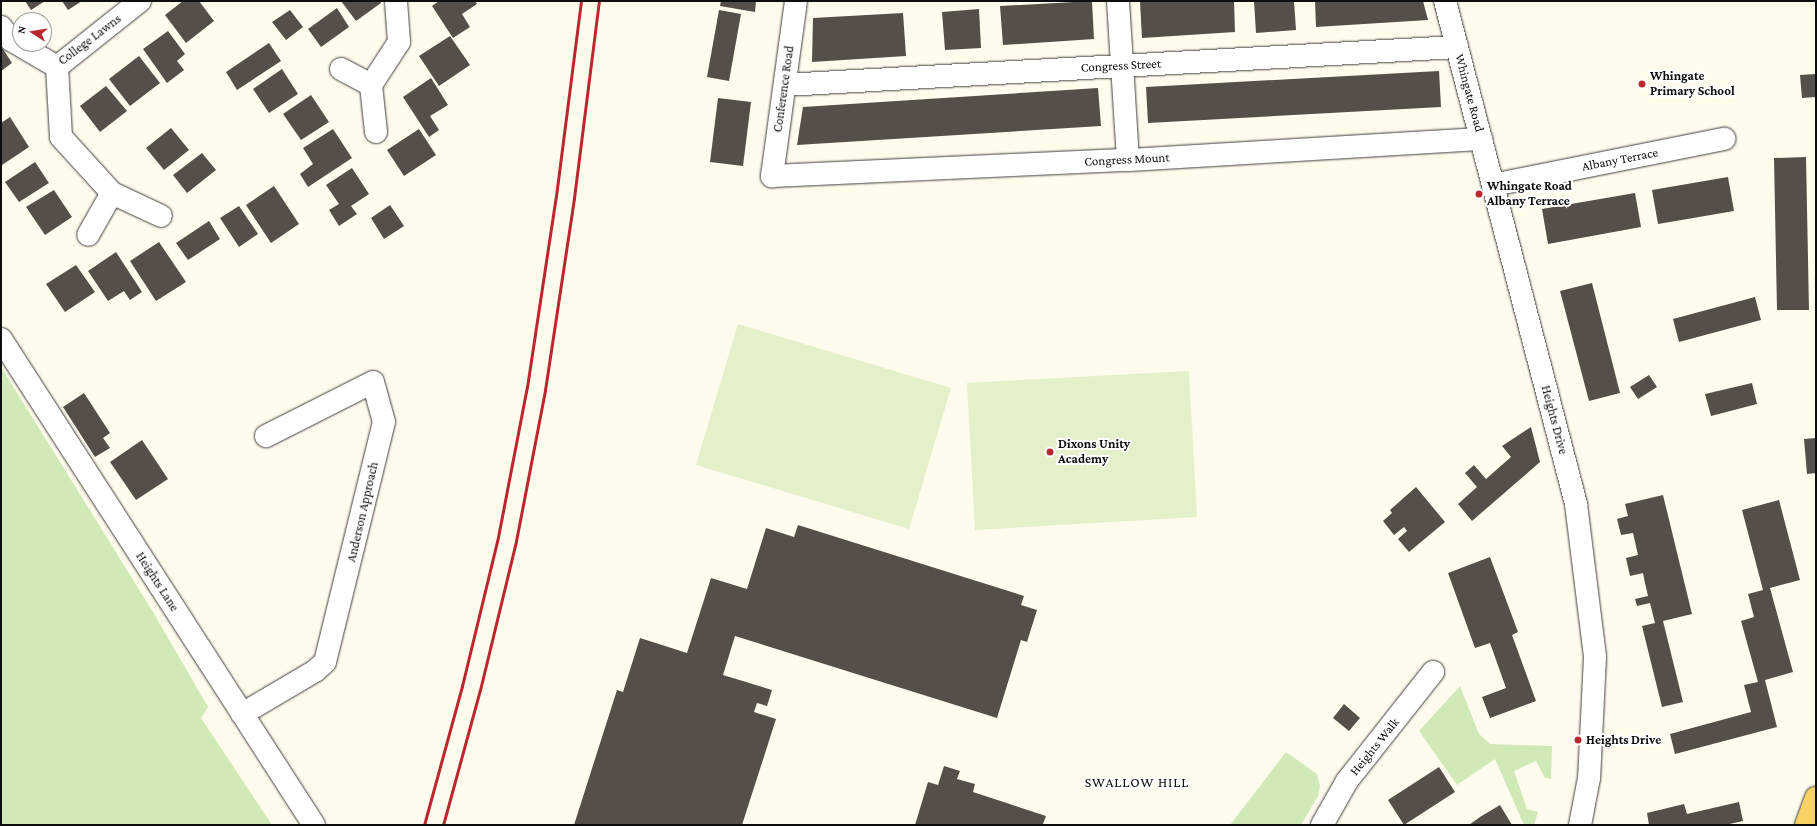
<!DOCTYPE html>
<style>
body{margin:0}
#map{position:relative;width:1817px;height:826px;overflow:hidden;background:#fffbed;font-family:"Crimson Pro",serif}
div>[style]{position:absolute}
.green>*{inset:0;background:#d1e9b7}
.pitch>*{inset:0;background:#e3f0c9}
.building>*{inset:0;background:#564e49}
.roads{filter:drop-shadow(0 0 1px #404040) drop-shadow(0 0 1px #404040)}
.minor>*{height:22px;margin:-11px;padding:0 11px;transform-origin:11px;border-radius:11px;background:#fff}
.major>*{height:22px;margin:-11px;padding:0 11px;transform-origin:11px;border-radius:11px;background:#f7d365}
.rail>*{height:3px;margin:-1.5px;padding:0 1.5px;transform-origin:1.5px;border-radius:1.5px;background:#bc262e}
.dots>*{width:11px;height:11px;translate:-50% -50%;box-sizing:border-box;border:2px solid #fff;border-radius:50%}
span{translate:-50% -50%;white-space:nowrap;text-align:center;line-height:1.15;-webkit-text-stroke:4px #fff;paint-order:stroke}
.street-label{font-size:13px;color:#0d0d0d}
.poi-label{font-size:13px;color:#0d0d0d;font-weight:700}
.left{translate:0 -50%;text-align:left}
.neighbourhood-label{font-size:14px;color:#0d0d0d;letter-spacing:1px}
.frame{position:absolute;inset:0;border:2px solid #0d0d0d;pointer-events:none}
.north{position:absolute;left:12px;top:12px;width:40px;height:40px;box-sizing:border-box;background:#fff;border:1px solid #9e9e9e;border-radius:50%;rotate:282deg;font-size:11px;font-weight:700;line-height:16px;text-align:center;color:#0d0d0d}
.north::after{content:'';display:block;margin:auto;width:14px;height:18px;background:#bc262e;clip-path:polygon(50% 0,100% 100%,50% 72%,0 100%)}
</style>
<div id="map">
<div class="green">
<div style="clip-path:polygon(1px 367px,153px 612px,208px 707px,201px 718px,272px 825px,1px 825px)"></div>
<div style="clip-path:polygon(1460px 686px,1479px 734px,1490px 744px,1552px 746px,1551px 779px,1545px 778px,1536px 761px,1514px 771px,1527px 809px,1538px 812px,1534px 825px,1524px 825px,1495px 759px,1457px 785px,1419px 731px)"></div>
<div style="clip-path:polygon(1286px 752px,1317px 774px,1320px 786px,1318px 796px,1301px 825px,1230px 825px)"></div>
</div>
<div class="pitch">
<div style="clip-path:polygon(738px 324px,951px 388px,909px 529px,696px 465px)"></div>
<div style="clip-path:polygon(1189px 371px,1197px 517px,975px 530px,967px 383px)"></div>
</div>
<div class="building">
<div style="clip-path:polygon(25px 1px,45px 1px,31px 10px)"></div>
<div style="clip-path:polygon(62px 1px,82px 1px,68px 10px)"></div>
<div style="clip-path:polygon(183px 1px,199px 1px,214px 21px,186px 43px,165px 15px)"></div>
<div style="clip-path:polygon(341px 1px,380px 1px,381px 3px,356px 21px)"></div>
<div style="clip-path:polygon(439px 1px,475px 1px,477px 4px,462px 14px,470px 27px,453px 38px,432px 6px)"></div>
<div style="clip-path:polygon(721px 1px,756px 1px,755px 12px,720px 6px)"></div>
<div style="clip-path:polygon(1092px 1px,1094px 39px,1003px 45px,1000px 6px)"></div>
<div style="clip-path:polygon(1140px 1px,1234px 1px,1235px 32px,1142px 38px)"></div>
<div style="clip-path:polygon(1254px 1px,1294px 1px,1296px 30px,1256px 33px)"></div>
<div style="clip-path:polygon(1315px 1px,1423px 1px,1428px 20px,1316px 27px)"></div>
<div style="clip-path:polygon(337px 8px,349px 27px,321px 47px,308px 29px)"></div>
<div style="clip-path:polygon(979px 9px,981px 48px,945px 50px,942px 12px)"></div>
<div style="clip-path:polygon(290px 10px,303px 27px,286px 40px,272px 22px)"></div>
<div style="clip-path:polygon(719px 10px,741px 14px,729px 81px,707px 77px)"></div>
<div style="clip-path:polygon(903px 13px,906px 56px,812px 62px,813px 18px)"></div>
<div style="clip-path:polygon(168px 31px,185px 54px,177px 61px,184px 70px,167px 83px,143px 49px)"></div>
<div style="clip-path:polygon(450px 36px,470px 65px,439px 86px,419px 56px)"></div>
<div style="clip-path:polygon(269px 43px,281px 61px,237px 90px,226px 72px)"></div>
<div style="clip-path:polygon(1px 46px,12px 63px,1px 71px)"></div>
<div style="clip-path:polygon(139px 56px,160px 83px,130px 106px,109px 79px)"></div>
<div style="clip-path:polygon(282px 69px,298px 94px,269px 113px,253px 89px)"></div>
<div style="clip-path:polygon(1439px 71px,1441px 107px,1148px 123px,1146px 87px)"></div>
<div style="clip-path:polygon(1816px 74px,1816px 97px,1802px 98px,1800px 75px)"></div>
<div style="clip-path:polygon(431px 78px,448px 105px,430px 116px,439px 130px,429px 137px,403px 97px)"></div>
<div style="clip-path:polygon(106px 86px,127px 111px,100px 132px,80px 106px)"></div>
<div style="clip-path:polygon(1098px 88px,1101px 126px,797px 145px,803px 107px)"></div>
<div style="clip-path:polygon(311px 95px,329px 122px,301px 140px,283px 114px)"></div>
<div style="clip-path:polygon(718px 98px,751px 102px,743px 166px,710px 162px)"></div>
<div style="clip-path:polygon(10px 117px,29px 147px,2px 165px,1px 123px)"></div>
<div style="clip-path:polygon(171px 128px,189px 150px,164px 170px,146px 148px)"></div>
<div style="clip-path:polygon(333px 129px,352px 158px,308px 187px,300px 174px,313px 164px,303px 148px)"></div>
<div style="clip-path:polygon(419px 129px,436px 155px,404px 176px,387px 150px)"></div>
<div style="clip-path:polygon(202px 153px,216px 170px,187px 193px,173px 175px)"></div>
<div style="clip-path:polygon(1806px 157px,1809px 310px,1777px 310px,1774px 158px)"></div>
<div style="clip-path:polygon(35px 162px,49px 183px,19px 202px,5px 182px)"></div>
<div style="clip-path:polygon(352px 168px,369px 194px,351px 206px,357px 214px,339px 226px,329px 210px,339px 204px,326px 185px)"></div>
<div style="clip-path:polygon(1728px 177px,1734px 211px,1658px 224px,1652px 190px)"></div>
<div style="clip-path:polygon(274px 186px,299px 224px,271px 243px,246px 205px)"></div>
<div style="clip-path:polygon(54px 190px,72px 217px,45px 235px,26px 207px)"></div>
<div style="clip-path:polygon(1635px 193px,1641px 227px,1548px 244px,1542px 209px)"></div>
<div style="clip-path:polygon(390px 205px,404px 226px,384px 239px,371px 218px)"></div>
<div style="clip-path:polygon(239px 206px,258px 234px,239px 247px,220px 218px)"></div>
<div style="clip-path:polygon(209px 221px,220px 239px,188px 260px,176px 243px)"></div>
<div style="clip-path:polygon(159px 242px,186px 282px,156px 301px,130px 261px)"></div>
<div style="clip-path:polygon(116px 252px,142px 292px,130px 300px,124px 291px,108px 301px,88px 271px)"></div>
<div style="clip-path:polygon(76px 265px,95px 292px,65px 312px,46px 284px)"></div>
<div style="clip-path:polygon(1592px 283px,1620px 393px,1589px 401px,1560px 291px)"></div>
<div style="clip-path:polygon(1755px 297px,1761px 320px,1679px 342px,1673px 319px)"></div>
<div style="clip-path:polygon(1649px 375px,1657px 387px,1638px 399px,1630px 387px)"></div>
<div style="clip-path:polygon(1752px 383px,1757px 404px,1711px 416px,1705px 394px)"></div>
<div style="clip-path:polygon(84px 393px,110px 433px,103px 438px,110px 448px,95px 457px,63px 407px)"></div>
<div style="clip-path:polygon(1531px 427px,1540px 462px,1472px 521px,1458px 504px,1477px 487px,1465px 473px,1474px 465px,1486px 479px,1511px 457px,1502px 446px)"></div>
<div style="clip-path:polygon(1816px 438px,1816px 473px,1807px 474px,1804px 439px)"></div>
<div style="clip-path:polygon(142px 440px,168px 479px,136px 500px,110px 462px)"></div>
<div style="clip-path:polygon(1416px 487px,1445px 522px,1409px 552px,1398px 539px,1407px 531px,1404px 527px,1394px 535px,1383px 521px,1392px 513px,1390px 510px)"></div>
<div style="clip-path:polygon(1663px 495px,1692px 614px,1663px 621px,1683px 702px,1662px 707px,1642px 626px,1655px 623px,1650px 603px,1637px 606px,1635px 599px,1648px 596px,1645px 583px,1643px 573px,1630px 576px,1626px 558px,1638px 555px,1633px 533px,1621px 535px,1617px 519px,1628px 516px,1625px 504px)"></div>
<div style="clip-path:polygon(1779px 500px,1800px 580px,1770px 588px,1793px 672px,1765px 680px,1777px 727px,1675px 754px,1670px 734px,1751px 712px,1744px 685px,1758px 682px,1741px 621px,1754px 617px,1748px 594px,1763px 590px,1742px 510px)"></div>
<div style="clip-path:polygon(798px 525px,1024px 596px,1021px 605px,1037px 610px,1027px 642px,1021px 640px,997px 718px,735px 636px,723px 675px,772px 690px,767px 706px,757px 703px,754px 712px,776px 719px,742px 825px,574px 825px,617px 690px,623px 692px,640px 638px,687px 653px,711px 578px,747px 589px,766px 528px,794px 537px)"></div>
<div style="clip-path:polygon(1490px 557px,1518px 632px,1512px 635px,1536px 701px,1490px 718px,1482px 697px,1506px 688px,1490px 643px,1475px 648px,1448px 573px)"></div>
<div style="clip-path:polygon(1344px 704px,1360px 718px,1349px 731px,1333px 718px)"></div>
<div style="clip-path:polygon(944px 766px,960px 771px,957px 779px,975px 784px,973px 792px,1046px 816px,1043px 824px,1046px 825px,915px 825px,928px 782px,938px 785px)"></div>
<div style="clip-path:polygon(1439px 767px,1455px 792px,1404px 825px,1388px 800px)"></div>
<div style="clip-path:polygon(1739px 802px,1743px 821px,1725px 825px,1649px 825px,1647px 813px,1684px 804px,1687px 814px)"></div>
<div style="clip-path:polygon(1500px 805px,1512px 825px,1469px 825px,1480px 817px)"></div>
</div>
<div class="roads">
<div class="minor">
<div style="left:796px;top:1px;width:177px;rotate:97.8deg"></div>
<div style="left:772px;top:176px;width:356px;rotate:-2.6deg"></div>
<div style="left:1128px;top:160px;width:354px;rotate:-3.4deg"></div>
<div style="left:1118px;top:1px;width:159px;rotate:86.4deg"></div>
<div style="left:1445px;top:1px;width:520px;rotate:75.4deg"></div>
<div style="left:1576px;top:504px;width:154px;rotate:82.9deg"></div>
<div style="left:1595px;top:657px;width:121px;rotate:92.8deg"></div>
<div style="left:1589px;top:778px;width:48px;rotate:100.8deg"></div>
<div style="left:1px;top:27px;width:16px;rotate:52deg"></div>
<div style="left:11px;top:40px;width:53px;rotate:30.4deg"></div>
<div style="left:57px;top:67px;width:106px;rotate:-38.5deg"></div>
<div style="left:57px;top:67px;width:70px;rotate:86.7deg"></div>
<div style="left:61px;top:137px;width:76px;rotate:47.7deg"></div>
<div style="left:112px;top:193px;width:48px;rotate:119.7deg"></div>
<div style="left:341px;top:69px;width:34px;rotate:28deg"></div>
<div style="left:785px;top:85px;width:673px;rotate:-3.24deg"></div>
<div style="left:376px;top:132px;width:47px;rotate:-96.1deg"></div>
<div style="left:371px;top:85px;width:51px;rotate:-56.9deg"></div>
<div style="left:399px;top:42px;width:41px;rotate:-94.2deg"></div>
<div style="left:1493px;top:185px;width:236px;rotate:-11.3deg"></div>
<div style="left:112px;top:193px;width:54px;rotate:25.1deg"></div>
<div style="left:1px;top:339px;width:578px;rotate:57.22deg"></div>
<div style="left:242px;top:714px;width:85px;rotate:-30.5deg"></div>
<div style="left:315px;top:671px;width:13px;rotate:-42deg"></div>
<div style="left:325px;top:662px;width:247px;rotate:-76.2deg"></div>
<div style="left:384px;top:422px;width:41px;rotate:-105.4deg"></div>
<div style="left:373px;top:382px;width:120px;rotate:153.2deg"></div>
<div style="left:1322px;top:825px;width:51px;rotate:-60.4deg"></div>
<div style="left:1347px;top:781px;width:139px;rotate:-51.7deg"></div>
</div>
<div class="major">
<div style="left:1806px;top:825px;width:29px;rotate:-70deg"></div>
</div>
</div>
<div class="rail">
<div style="left:424px;top:825px;width:144px;rotate:-74.7deg"></div>
<div style="left:462px;top:686px;width:153px;rotate:-76.4deg"></div>
<div style="left:498px;top:537px;width:153px;rotate:-79.1deg"></div>
<div style="left:527px;top:387px;width:193px;rotate:-81.4deg"></div>
<div style="left:556px;top:196px;width:197px;rotate:-82.7deg"></div>
<div style="left:443px;top:825px;width:140px;rotate:-74.7deg"></div>
<div style="left:480px;top:690px;width:153px;rotate:-76.4deg"></div>
<div style="left:516px;top:541px;width:154px;rotate:-79.1deg"></div>
<div style="left:545px;top:390px;width:194px;rotate:-81.4deg"></div>
<div style="left:574px;top:198px;width:199px;rotate:-82.8deg"></div>
</div>
<div class="dots">
<div style="left:1642px;top:84px;background:#bc262e"></div>
<div style="left:1479px;top:194px;background:#bc262e"></div>
<div style="left:1050px;top:452px;background:#bc262e"></div>
<div style="left:1578px;top:740px;background:#bc262e"></div>
</div>
<div class="street-label">
<span style="left:90px;top:40px;rotate:-37deg">College Lawns</span>
<span style="left:1121px;top:66px;rotate:-3deg">Congress Street</span>
<span style="left:784px;top:89px;rotate:-82deg">Conference Road</span>
<span style="left:1469px;top:93px;rotate:75deg">Whingate Road</span>
<span style="left:1127px;top:160px;rotate:-3deg">Congress Mount</span>
<span style="left:1620px;top:160px;rotate:-11deg">Albany Terrace</span>
<span style="left:1554px;top:420px;rotate:75deg">Heights Drive</span>
<span style="left:363px;top:512px;rotate:-77deg">Anderson Approach</span>
<span style="left:157px;top:582px;rotate:57deg">Heights Lane</span>
<span style="left:1375px;top:747px;rotate:-51deg">Heights Walk</span>
</div>
<div class="poi-label">
<span class="left" style="left:1650px;top:84px">Whingate<br>Primary School</span>
<span class="left" style="left:1487px;top:194px">Whingate Road<br>Albany Terrace</span>
<span class="left" style="left:1058px;top:452px">Dixons Unity<br>Academy</span>
<span class="left" style="left:1586px;top:740px">Heights Drive</span>
</div>
<div class="neighbourhood-label">
<span style="left:1137px;top:782px">SWALLOW HILL</span>
</div>
<div class="frame"></div>
<div class="north">N</div>
</div>
